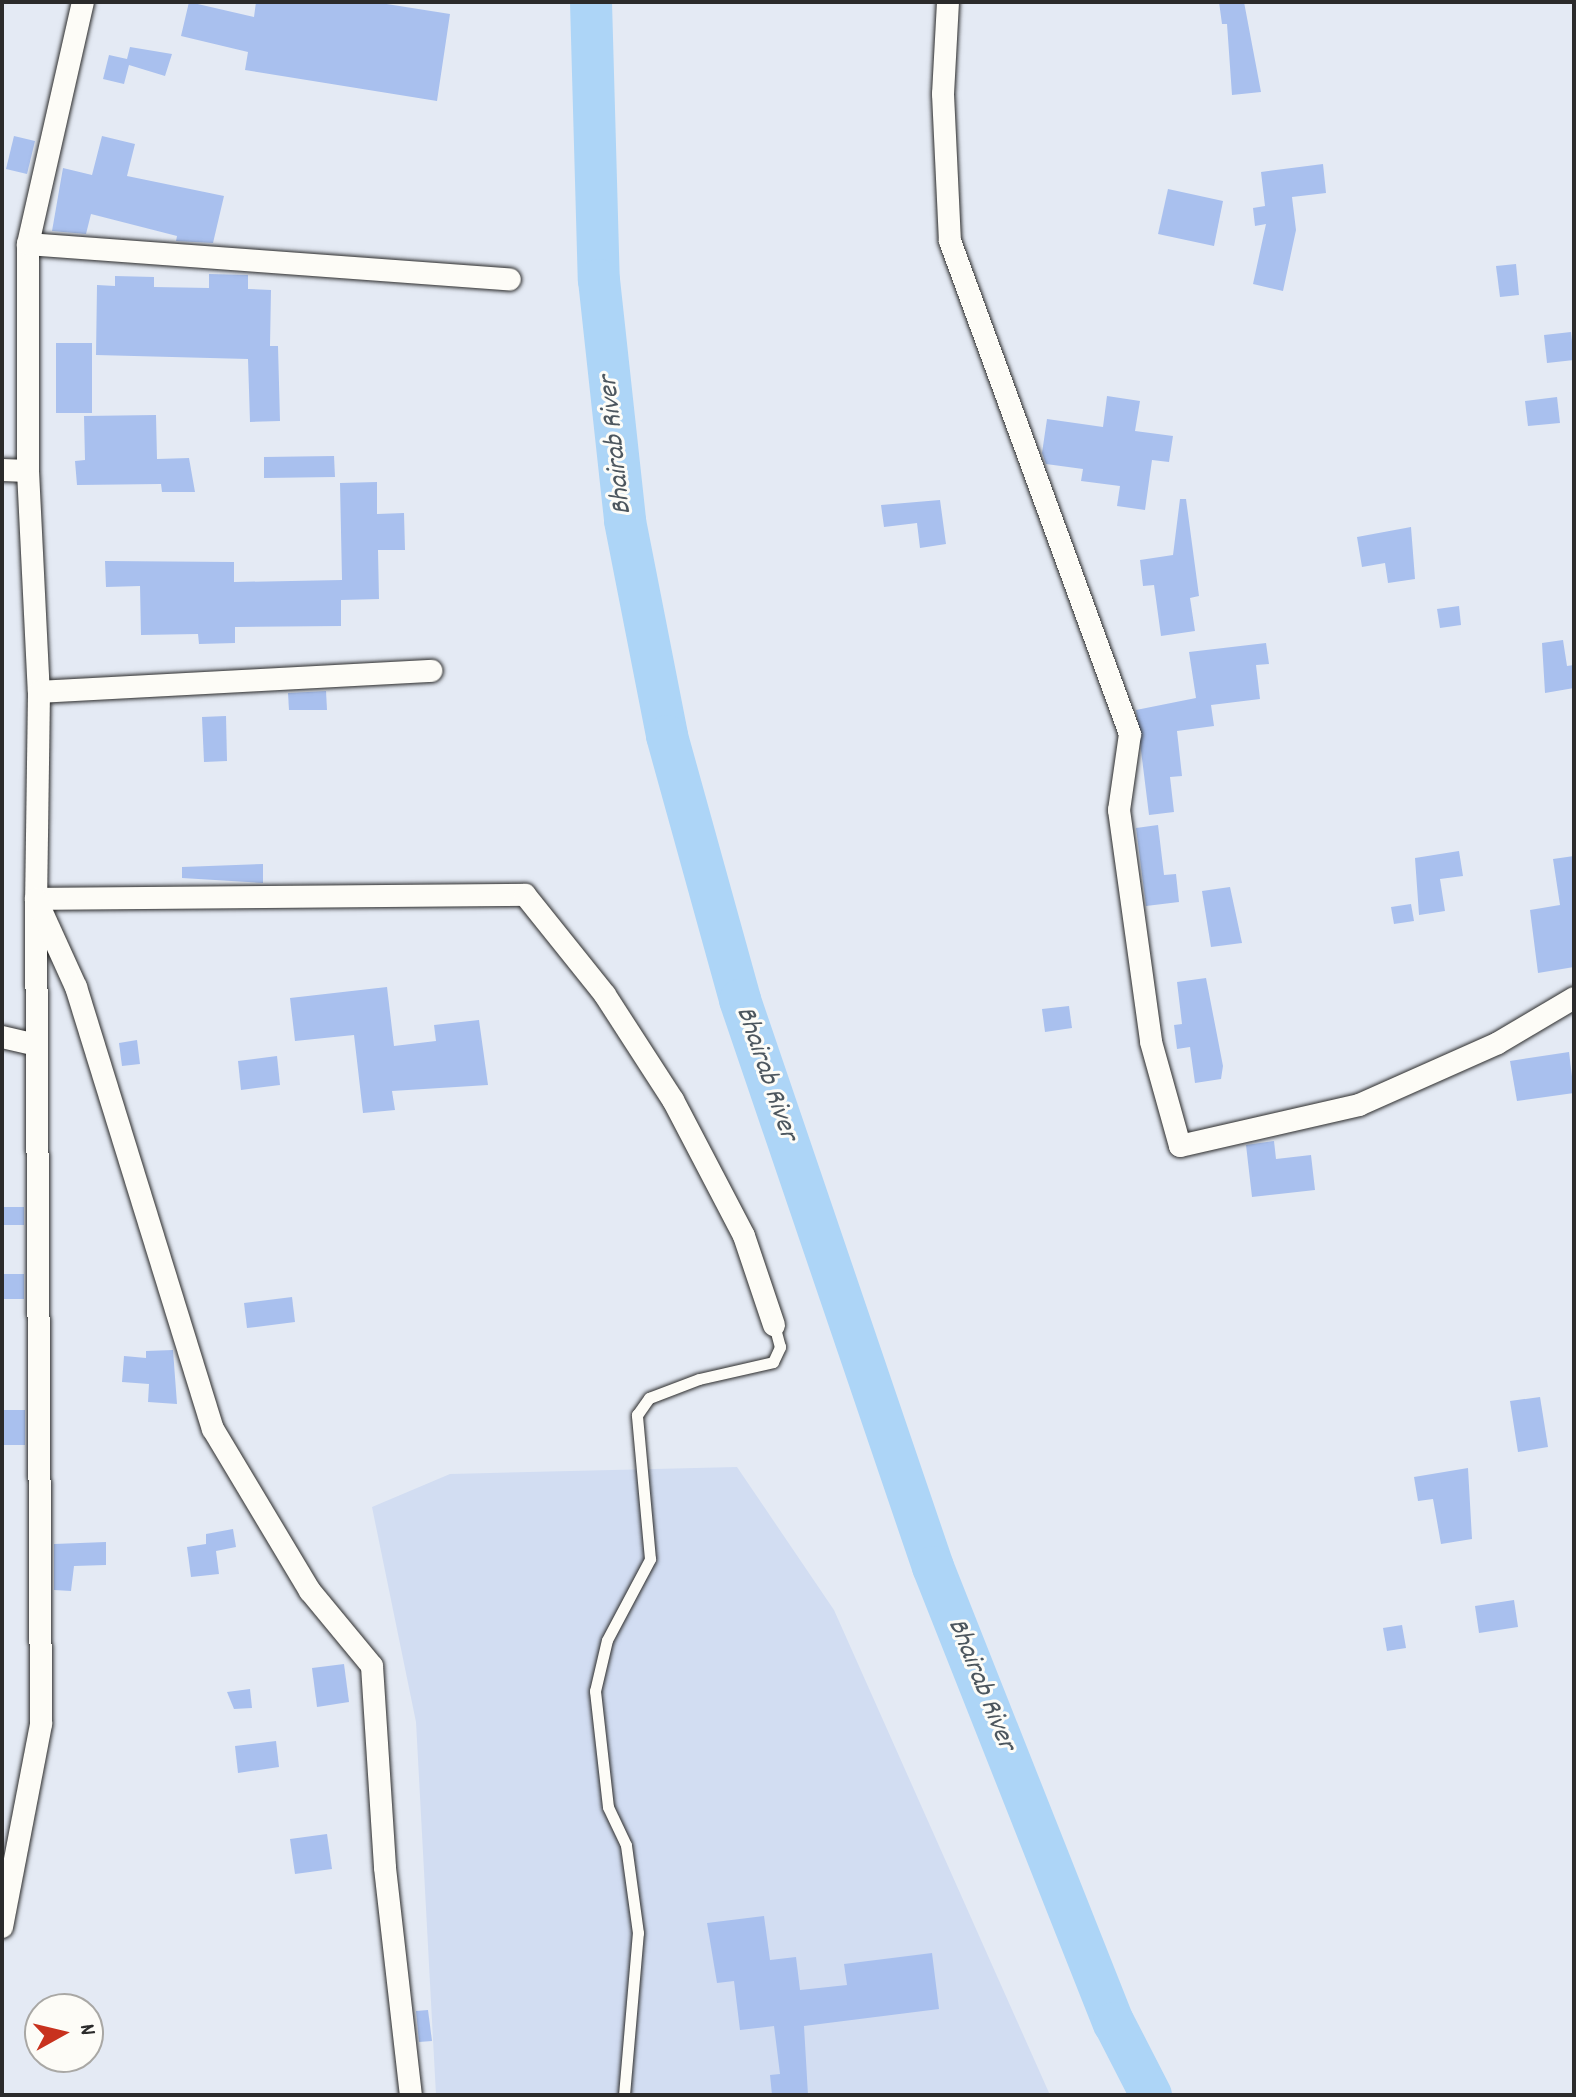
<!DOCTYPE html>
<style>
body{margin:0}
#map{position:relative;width:1576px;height:2097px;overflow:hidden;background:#e4eaf4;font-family:Dekko,sans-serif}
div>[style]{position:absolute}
.built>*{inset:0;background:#d2ddf2}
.river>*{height:42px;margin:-21px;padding:0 21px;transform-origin:21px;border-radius:21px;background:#add5f7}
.building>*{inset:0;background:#a9c0ee}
.roads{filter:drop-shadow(0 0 2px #2b2b2b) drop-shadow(0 0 2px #2b2b2b)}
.lane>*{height:11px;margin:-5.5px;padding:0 5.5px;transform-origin:5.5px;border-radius:5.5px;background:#fdfcf7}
.street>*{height:22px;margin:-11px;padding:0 11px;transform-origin:11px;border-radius:11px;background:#fdfcf7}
span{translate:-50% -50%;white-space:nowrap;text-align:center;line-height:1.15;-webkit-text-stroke:6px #fdfcf7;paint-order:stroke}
.water-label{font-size:28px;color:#4c565e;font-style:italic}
.frame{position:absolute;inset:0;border:4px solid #2b2b2b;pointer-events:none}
.north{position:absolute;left:24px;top:1993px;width:80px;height:80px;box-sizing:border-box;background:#fdfcf7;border:2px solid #a9a8a5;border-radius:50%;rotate:82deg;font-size:22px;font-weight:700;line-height:32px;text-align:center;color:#2b2b2b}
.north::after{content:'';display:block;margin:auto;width:28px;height:36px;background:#c8321e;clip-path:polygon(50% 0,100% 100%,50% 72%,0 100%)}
</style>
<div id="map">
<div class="built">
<div style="clip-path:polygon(737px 1467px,834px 1610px,1050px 2095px,436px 2095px,416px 1722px,372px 1507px,450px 1474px)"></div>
</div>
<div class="river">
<div style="left:591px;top:2px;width:278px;rotate:88.4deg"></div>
<div style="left:599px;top:280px;width:242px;rotate:83.8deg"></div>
<div style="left:625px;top:521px;width:219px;rotate:78.9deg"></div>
<div style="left:667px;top:736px;width:274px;rotate:74.5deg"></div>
<div style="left:740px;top:1000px;width:599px;rotate:71.2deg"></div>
<div style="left:933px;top:1567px;width:491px;rotate:68.4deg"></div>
<div style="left:1114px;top:2023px;width:81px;rotate:62.8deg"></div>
</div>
<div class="building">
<div style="clip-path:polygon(189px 2px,254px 17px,256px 2px,374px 2px,450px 14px,437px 101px,245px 70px,248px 52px,181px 36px)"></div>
<div style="clip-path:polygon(1219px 2px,1244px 2px,1261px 92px,1232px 95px,1227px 24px,1222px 24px)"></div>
<div style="clip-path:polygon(130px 47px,172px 54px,165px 76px,129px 65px,124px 84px,103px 79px,109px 55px,127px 59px)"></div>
<div style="clip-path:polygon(14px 136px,35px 141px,27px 174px,6px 169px)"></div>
<div style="clip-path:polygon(102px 136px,135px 144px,127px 176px,224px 196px,213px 243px,176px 241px,177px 236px,91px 214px,86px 234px,52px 231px,63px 168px,92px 175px)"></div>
<div style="clip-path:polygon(1323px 164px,1326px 193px,1292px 197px,1296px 230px,1283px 291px,1253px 284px,1266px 224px,1255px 226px,1253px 208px,1265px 206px,1261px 172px)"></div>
<div style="clip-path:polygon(1168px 189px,1223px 201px,1214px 246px,1158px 234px)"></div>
<div style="clip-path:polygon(1516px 264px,1519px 295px,1500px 297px,1496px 266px)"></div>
<div style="clip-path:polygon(209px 274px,248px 275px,248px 289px,271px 290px,270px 346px,278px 346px,280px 421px,250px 422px,248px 359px,96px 355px,97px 285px,115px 286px,115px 276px,154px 277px,154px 287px,209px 288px)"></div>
<div style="clip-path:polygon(1571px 332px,1574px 360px,1547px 363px,1544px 335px)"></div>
<div style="clip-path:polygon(56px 343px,92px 343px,92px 413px,56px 413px)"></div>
<div style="clip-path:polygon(1107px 396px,1140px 401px,1135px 431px,1173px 436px,1169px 462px,1152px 460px,1145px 510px,1117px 506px,1120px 486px,1081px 481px,1083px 469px,1046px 464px,1042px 453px,1047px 419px,1103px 427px)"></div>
<div style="clip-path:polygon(1557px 397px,1560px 423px,1528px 426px,1525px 401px)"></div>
<div style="clip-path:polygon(156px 415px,157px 459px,189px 458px,195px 492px,162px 492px,161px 484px,77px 485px,75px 461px,85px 460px,84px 416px)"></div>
<div style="clip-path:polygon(334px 456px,335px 477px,264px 478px,264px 457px)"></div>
<div style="clip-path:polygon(377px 482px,377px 514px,404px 513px,405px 550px,378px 550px,379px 599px,341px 600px,341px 626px,235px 627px,235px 643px,199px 644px,198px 634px,141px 635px,140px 586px,106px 587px,105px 561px,234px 562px,234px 582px,342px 580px,340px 483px)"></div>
<div style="clip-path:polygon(1180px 499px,1186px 499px,1199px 596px,1190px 598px,1195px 631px,1161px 636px,1154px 585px,1143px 586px,1140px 560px,1173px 555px)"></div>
<div style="clip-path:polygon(940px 500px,946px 544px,920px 548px,917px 523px,884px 527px,881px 505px)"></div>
<div style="clip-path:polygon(1411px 527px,1415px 579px,1388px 583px,1385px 563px,1362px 567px,1357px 537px)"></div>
<div style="clip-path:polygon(1459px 606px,1461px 625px,1440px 628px,1437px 609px)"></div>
<div style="clip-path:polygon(1563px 640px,1567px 666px,1574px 665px,1574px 688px,1545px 693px,1542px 643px)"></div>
<div style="clip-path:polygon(1266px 643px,1269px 664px,1256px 665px,1260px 699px,1211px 705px,1214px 726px,1177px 731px,1182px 776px,1170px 777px,1174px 812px,1149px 815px,1136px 710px,1196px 698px,1189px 652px)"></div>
<div style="clip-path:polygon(326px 691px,327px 710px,289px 710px,288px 693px)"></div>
<div style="clip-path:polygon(226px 716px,227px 761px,204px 762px,202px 717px)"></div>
<div style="clip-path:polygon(1158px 825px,1164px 875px,1176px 874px,1179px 902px,1146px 906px,1136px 828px)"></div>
<div style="clip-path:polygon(1459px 851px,1463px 876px,1440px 879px,1445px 911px,1419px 915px,1415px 858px)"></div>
<div style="clip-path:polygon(1574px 856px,1574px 967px,1538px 973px,1530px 910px,1560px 905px,1553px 859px)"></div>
<div style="clip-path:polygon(263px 864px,263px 883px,182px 878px,182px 867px)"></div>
<div style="clip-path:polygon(1230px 887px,1242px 943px,1211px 947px,1202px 891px)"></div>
<div style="clip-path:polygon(1411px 904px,1414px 921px,1394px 924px,1391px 907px)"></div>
<div style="clip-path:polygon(1206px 978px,1223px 1066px,1221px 1079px,1195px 1083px,1190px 1047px,1177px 1049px,1174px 1025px,1182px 1024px,1177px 982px)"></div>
<div style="clip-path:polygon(387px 987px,394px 1046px,436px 1041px,434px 1025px,479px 1020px,488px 1085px,392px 1091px,395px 1110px,363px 1113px,354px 1035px,295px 1041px,290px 998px)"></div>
<div style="clip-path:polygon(1069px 1006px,1072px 1028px,1045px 1032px,1042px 1009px)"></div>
<div style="clip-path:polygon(137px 1040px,140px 1064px,122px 1066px,119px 1043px)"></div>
<div style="clip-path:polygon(1569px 1052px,1574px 1093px,1517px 1101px,1510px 1061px)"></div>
<div style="clip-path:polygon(277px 1056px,280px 1085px,241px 1090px,238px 1061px)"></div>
<div style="clip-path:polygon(1274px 1141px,1276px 1159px,1311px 1155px,1315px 1190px,1252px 1197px,1246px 1145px)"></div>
<div style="clip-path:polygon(2px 1207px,24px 1207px,24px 1225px,2px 1225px)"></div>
<div style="clip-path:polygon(2px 1274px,24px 1274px,24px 1299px,2px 1299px)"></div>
<div style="clip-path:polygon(292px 1297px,295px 1322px,247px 1328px,244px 1303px)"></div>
<div style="clip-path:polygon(173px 1350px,177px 1404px,148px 1402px,149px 1384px,122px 1382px,124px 1356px,146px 1358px,146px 1351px)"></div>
<div style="clip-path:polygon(1540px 1397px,1548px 1447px,1518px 1452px,1510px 1401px)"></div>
<div style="clip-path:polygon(2px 1410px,25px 1410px,25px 1445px,2px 1445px)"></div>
<div style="clip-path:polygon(1468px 1468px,1472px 1539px,1441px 1544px,1433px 1499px,1418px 1501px,1414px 1477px)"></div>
<div style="clip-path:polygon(233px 1529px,236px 1547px,216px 1551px,219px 1574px,191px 1577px,187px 1547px,206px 1544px,206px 1534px)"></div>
<div style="clip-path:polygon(106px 1542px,106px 1565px,74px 1566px,71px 1591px,54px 1590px,54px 1544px)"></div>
<div style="clip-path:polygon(1514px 1600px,1518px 1627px,1479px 1633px,1475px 1606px)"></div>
<div style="clip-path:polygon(1402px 1625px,1406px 1648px,1387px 1651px,1383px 1628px)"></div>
<div style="clip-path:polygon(344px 1664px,349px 1702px,317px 1707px,312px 1668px)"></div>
<div style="clip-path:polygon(250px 1689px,252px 1708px,234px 1709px,227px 1692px)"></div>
<div style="clip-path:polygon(276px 1741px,279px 1767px,238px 1773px,235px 1746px)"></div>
<div style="clip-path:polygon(327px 1834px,332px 1869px,295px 1874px,290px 1839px)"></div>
<div style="clip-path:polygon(764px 1916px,770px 1960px,796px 1957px,800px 1990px,847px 1985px,844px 1964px,932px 1953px,939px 2009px,804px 2026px,808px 2095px,772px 2095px,770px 2075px,780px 2074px,774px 2026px,740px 2030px,734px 1981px,717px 1983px,707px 1923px)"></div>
<div style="clip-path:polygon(428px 2010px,432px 2041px,419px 2042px,416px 2011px)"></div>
</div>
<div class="roads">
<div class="lane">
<div style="left:624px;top:2095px;width:163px;rotate:-85.1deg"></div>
<div style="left:638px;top:1933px;width:89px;rotate:-97.8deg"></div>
<div style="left:626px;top:1845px;width:42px;rotate:-115.3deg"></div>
<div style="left:608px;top:1807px;width:117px;rotate:-96.4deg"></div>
<div style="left:595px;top:1691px;width:52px;rotate:-76.8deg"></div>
<div style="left:607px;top:1640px;width:92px;rotate:-62deg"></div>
<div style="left:650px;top:1559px;width:145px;rotate:-95.2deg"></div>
<div style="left:637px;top:1415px;width:21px;rotate:-55deg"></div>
<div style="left:649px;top:1398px;width:53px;rotate:-20.8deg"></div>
<div style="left:699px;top:1379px;width:76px;rotate:-12.9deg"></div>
<div style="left:773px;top:1362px;width:17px;rotate:-65deg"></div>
<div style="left:780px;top:1347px;width:23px;rotate:-105deg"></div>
</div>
<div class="street">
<div style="left:948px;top:2px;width:92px;rotate:93.1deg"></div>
<div style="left:943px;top:94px;width:147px;rotate:87.3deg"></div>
<div style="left:950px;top:241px;width:525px;rotate:69.94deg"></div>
<div style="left:1130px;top:734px;width:77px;rotate:98.2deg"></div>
<div style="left:1119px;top:810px;width:234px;rotate:82.1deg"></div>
<div style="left:1151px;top:1042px;width:108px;rotate:74.4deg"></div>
<div style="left:1180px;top:1146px;width:184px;rotate:-12.9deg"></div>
<div style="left:1359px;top:1105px;width:152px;rotate:-24deg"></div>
<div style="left:1498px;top:1043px;width:88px;rotate:-30.6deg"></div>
<div style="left:28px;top:244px;width:248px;rotate:-77.2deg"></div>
<div style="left:2px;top:470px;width:26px;rotate:2deg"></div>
<div style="left:28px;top:471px;width:227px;rotate:-90deg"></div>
<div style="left:28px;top:244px;width:483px;rotate:4.2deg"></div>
<div style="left:28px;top:471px;width:221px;rotate:87.2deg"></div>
<div style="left:39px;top:692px;width:393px;rotate:-3.1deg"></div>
<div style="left:39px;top:692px;width:207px;rotate:90.8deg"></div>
<div style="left:36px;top:899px;width:489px;rotate:-0.5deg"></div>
<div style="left:525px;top:895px;width:128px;rotate:51.3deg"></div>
<div style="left:605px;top:995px;width:125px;rotate:57.1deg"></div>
<div style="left:673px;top:1100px;width:153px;rotate:62.4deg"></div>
<div style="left:744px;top:1236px;width:94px;rotate:71.4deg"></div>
<div style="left:2px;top:1037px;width:35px;rotate:13deg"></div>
<div style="left:2px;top:1927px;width:207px;rotate:-79.1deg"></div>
<div style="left:41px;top:1724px;width:825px;rotate:-90.35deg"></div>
<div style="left:36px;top:899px;width:97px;rotate:65.6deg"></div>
<div style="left:76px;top:987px;width:463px;rotate:72.8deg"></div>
<div style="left:213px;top:1429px;width:189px;rotate:59.1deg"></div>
<div style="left:310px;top:1591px;width:97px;rotate:50.4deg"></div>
<div style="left:372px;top:1666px;width:202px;rotate:86.3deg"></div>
<div style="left:385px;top:1868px;width:228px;rotate:83.5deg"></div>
</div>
</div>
<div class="water-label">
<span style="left:617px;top:445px;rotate:-96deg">Bhairab River</span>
<span style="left:765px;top:1074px;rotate:71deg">Bhairab River</span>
<span style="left:980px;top:1685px;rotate:68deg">Bhairab River</span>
</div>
<div class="frame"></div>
<div class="north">N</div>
</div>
